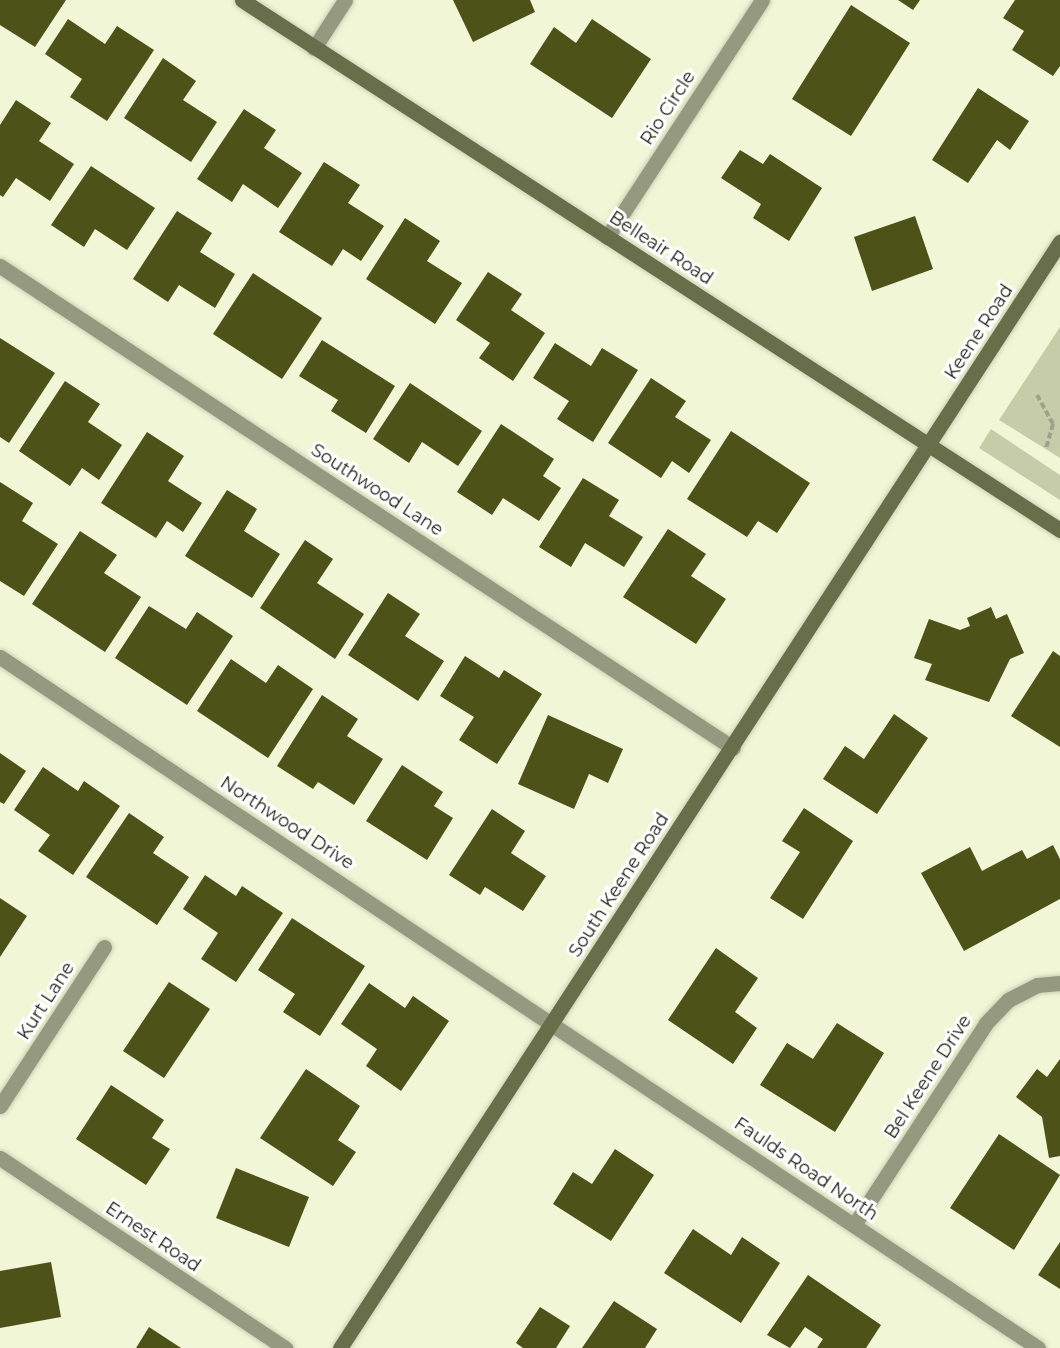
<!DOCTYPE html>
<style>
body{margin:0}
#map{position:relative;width:1060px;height:1348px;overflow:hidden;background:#f1f6d7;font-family:Montserrat,sans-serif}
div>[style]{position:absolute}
.green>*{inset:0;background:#c6cca8}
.building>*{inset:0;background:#4c5218}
.path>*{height:4px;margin-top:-2px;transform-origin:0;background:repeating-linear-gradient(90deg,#9ea28b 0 6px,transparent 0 9px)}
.roads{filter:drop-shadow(0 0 2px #ccd0b5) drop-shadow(0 0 2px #ccd0b5)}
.minor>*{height:15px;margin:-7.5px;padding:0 7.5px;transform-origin:7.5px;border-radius:7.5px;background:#959980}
.secondary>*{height:15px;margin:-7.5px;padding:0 7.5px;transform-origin:7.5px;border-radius:7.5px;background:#696e4a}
span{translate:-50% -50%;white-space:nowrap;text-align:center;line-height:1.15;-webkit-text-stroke:6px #fff;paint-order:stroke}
.street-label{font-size:18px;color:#212318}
</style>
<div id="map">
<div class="green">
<div style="clip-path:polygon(1060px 327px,1060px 458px,999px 420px)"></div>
<div style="clip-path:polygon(991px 429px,1060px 475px,1060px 500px,979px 448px)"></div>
</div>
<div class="building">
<div style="clip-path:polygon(0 0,66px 0,35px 47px,0 25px)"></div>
<div style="clip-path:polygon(453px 0,530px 0,535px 12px,473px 42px)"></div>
<div style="clip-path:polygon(898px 0,920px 0,913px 10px)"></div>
<div style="clip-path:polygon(1015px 0,1060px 0,1060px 66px,1053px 76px,1012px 50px,1024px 31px,1003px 18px)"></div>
<div style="clip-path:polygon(851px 5px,910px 43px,851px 136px,792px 99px)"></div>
<div style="clip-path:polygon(68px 19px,105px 44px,117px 26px,154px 50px,107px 121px,70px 97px,82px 79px,45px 54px)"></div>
<div style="clip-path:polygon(592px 19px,651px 59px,612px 118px,530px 64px,554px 27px,576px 43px)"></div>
<div style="clip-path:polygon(163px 58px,196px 81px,183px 100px,217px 122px,191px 162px,124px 118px)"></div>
<div style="clip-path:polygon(978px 88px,1029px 121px,1010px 150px,997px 140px,968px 183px,932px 160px)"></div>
<div style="clip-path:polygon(16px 100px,51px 123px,39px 141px,74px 164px,50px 201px,16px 178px,3px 197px,0 195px,0 125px)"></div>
<div style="clip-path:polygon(244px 109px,276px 130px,264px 148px,302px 173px,278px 208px,243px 184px,232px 202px,197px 179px)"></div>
<div style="clip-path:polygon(740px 150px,763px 164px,770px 154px,822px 188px,789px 241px,753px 218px,761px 204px,721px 178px)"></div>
<div style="clip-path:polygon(324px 162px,360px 185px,348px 203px,384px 226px,361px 261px,343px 249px,332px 266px,279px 232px)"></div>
<div style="clip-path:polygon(91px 166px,155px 208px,127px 250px,95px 229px,84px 247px,51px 225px)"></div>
<div style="clip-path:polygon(177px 211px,212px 233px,200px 252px,235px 274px,215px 308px,179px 285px,168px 302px,133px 279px)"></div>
<div style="clip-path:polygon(915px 216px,933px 269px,872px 291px,854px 237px)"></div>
<div style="clip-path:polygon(405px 218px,440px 241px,427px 261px,462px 283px,435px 324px,366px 279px)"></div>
<div style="clip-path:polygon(488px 272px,522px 294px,511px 310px,545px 333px,513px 381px,479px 358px,490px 343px,456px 320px)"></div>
<div style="clip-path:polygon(253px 273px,322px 318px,282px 379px,213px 334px)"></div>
<div style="clip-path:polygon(0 338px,55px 373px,9px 443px,0 437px)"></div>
<div style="clip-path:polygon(322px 340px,395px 386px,366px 433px,331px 411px,338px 400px,299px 376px)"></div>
<div style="clip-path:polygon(555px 343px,591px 366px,602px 348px,638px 370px,593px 442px,557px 419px,569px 401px,533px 378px)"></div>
<div style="clip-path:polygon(651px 378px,686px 401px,675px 417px,711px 440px,689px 473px,672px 461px,661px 478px,608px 443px)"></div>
<div style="clip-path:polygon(65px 381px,100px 404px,88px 422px,122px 445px,99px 480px,82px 468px,70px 486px,19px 451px)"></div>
<div style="clip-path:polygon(410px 383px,482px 431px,458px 466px,422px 442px,409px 463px,373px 439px)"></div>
<div style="clip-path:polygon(501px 424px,554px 459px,543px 476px,561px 488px,539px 521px,503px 498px,492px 515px,457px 492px)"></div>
<div style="clip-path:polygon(731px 431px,810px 483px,777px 533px,758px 521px,747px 537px,687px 499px)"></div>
<div style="clip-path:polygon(147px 432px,184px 456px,168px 481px,202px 503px,183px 532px,167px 521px,156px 538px,101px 503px)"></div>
<div style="clip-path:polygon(583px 478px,619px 500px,609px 516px,643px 537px,624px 567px,585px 543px,571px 567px,539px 547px)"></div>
<div style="clip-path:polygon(0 482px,33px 503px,22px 521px,58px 544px,24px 596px,0 581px)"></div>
<div style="clip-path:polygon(227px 490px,257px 509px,244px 531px,280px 554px,252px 598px,185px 556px)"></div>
<div style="clip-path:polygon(668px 529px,706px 554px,691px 576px,726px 599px,696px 644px,623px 597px)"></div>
<div style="clip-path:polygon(80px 531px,117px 555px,104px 573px,141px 597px,105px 652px,32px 604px)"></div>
<div style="clip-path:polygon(305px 540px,333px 559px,317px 583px,364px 614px,335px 659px,260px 608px)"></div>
<div style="clip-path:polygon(388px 593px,420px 614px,405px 636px,444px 661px,418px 701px,348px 655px)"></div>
<div style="clip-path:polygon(149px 606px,186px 629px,197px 612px,233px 636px,187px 705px,115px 658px)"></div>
<div style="clip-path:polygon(991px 607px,996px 619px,1007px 614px,1024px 653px,1010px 659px,989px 702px,925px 680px,932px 664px,914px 658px,929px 619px,960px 630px,970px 626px,967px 618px)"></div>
<div style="clip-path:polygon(1053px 651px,1060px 656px,1060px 747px,1011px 716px)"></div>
<div style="clip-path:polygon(465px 656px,499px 678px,504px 670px,542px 694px,497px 764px,459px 740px,474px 717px,440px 696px)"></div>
<div style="clip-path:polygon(231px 659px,266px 683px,278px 665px,313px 689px,268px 758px,197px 711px)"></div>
<div style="clip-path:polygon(322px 695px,358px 719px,347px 736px,383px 759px,354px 805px,318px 782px,313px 789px,277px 766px)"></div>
<div style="clip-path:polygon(894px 714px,928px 738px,877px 814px,823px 779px,845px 746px,864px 759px)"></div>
<div style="clip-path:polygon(548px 715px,623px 749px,608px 783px,589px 774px,574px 809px,518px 784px)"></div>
<div style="clip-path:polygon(0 753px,26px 771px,4px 804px,0 802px)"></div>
<div style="clip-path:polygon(402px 765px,443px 792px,434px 806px,453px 818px,427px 860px,366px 821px)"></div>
<div style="clip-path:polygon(43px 767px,78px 791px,84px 781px,120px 806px,73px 875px,38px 851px,50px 835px,14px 810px)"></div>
<div style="clip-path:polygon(804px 808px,853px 841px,803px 919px,770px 898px,800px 852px,782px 841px)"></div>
<div style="clip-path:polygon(492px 809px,525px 831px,511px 853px,546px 876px,523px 911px,485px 887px,480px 895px,449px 875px)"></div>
<div style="clip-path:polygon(129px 813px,164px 837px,153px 853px,189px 877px,157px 925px,86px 877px)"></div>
<div style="clip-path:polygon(1053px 845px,1060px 859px,1060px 899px,964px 951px,921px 873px,970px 847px,982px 871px,1022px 850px,1027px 859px)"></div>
<div style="clip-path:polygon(205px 875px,236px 896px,242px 886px,283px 913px,236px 982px,201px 959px,218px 933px,183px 909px)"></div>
<div style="clip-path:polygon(0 898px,27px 916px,0 957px)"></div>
<div style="clip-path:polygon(292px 918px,365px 966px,320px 1036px,283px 1012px,295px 994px,258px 970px)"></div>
<div style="clip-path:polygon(716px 948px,758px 978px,735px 1012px,757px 1028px,733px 1064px,668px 1020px)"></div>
<div style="clip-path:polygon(169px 982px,210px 1009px,164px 1078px,123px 1051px)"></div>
<div style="clip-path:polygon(369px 983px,405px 1008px,413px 996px,449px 1021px,401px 1091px,366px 1066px,377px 1049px,341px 1024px)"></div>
<div style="clip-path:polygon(837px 1023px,884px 1053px,835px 1132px,760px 1085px,787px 1043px,813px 1059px)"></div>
<div style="clip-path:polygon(1060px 1059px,1060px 1156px,1049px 1158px,1042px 1117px,1016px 1097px,1037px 1069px,1047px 1077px)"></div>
<div style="clip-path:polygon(306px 1069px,360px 1106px,338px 1140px,356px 1152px,333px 1186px,260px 1138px)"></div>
<div style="clip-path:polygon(111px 1085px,164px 1120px,152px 1138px,170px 1149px,146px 1185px,76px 1139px)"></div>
<div style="clip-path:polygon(999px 1134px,1060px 1175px,1014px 1250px,950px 1208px)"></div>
<div style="clip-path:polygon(615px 1149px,654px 1175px,611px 1241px,553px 1204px,573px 1172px,592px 1184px)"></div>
<div style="clip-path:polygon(236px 1168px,309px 1197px,289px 1247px,216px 1218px)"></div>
<div style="clip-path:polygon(693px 1229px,731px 1255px,742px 1237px,780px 1263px,741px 1323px,664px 1273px)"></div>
<div style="clip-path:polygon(1060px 1242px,1060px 1289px,1038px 1275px)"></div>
<div style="clip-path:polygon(51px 1262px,61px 1317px,0 1328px,0 1271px)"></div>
<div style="clip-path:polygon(808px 1275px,881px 1325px,866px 1348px,817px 1348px,823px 1339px,805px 1327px,790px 1348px,767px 1335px)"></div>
<div style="clip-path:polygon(614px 1301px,657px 1329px,645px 1348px,582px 1348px)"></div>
<div style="clip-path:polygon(540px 1307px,570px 1326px,556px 1348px,523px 1348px,516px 1343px)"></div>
<div style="clip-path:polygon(149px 1327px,181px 1348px,136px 1348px)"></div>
</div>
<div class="path">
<div style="left:1037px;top:395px;width:33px;rotate:61deg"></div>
<div style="left:1053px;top:424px;width:26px;rotate:106deg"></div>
</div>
<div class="roads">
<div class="minor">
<div style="left:314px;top:48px;width:57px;rotate:-57.1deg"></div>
<div style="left:607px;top:237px;width:283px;rotate:-56.8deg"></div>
<div style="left:0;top:266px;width:877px;rotate:33.33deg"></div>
<div style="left:0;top:657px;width:1247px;rotate:33.65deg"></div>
<div style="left:0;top:1106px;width:190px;rotate:-56.8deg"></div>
<div style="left:0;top:1158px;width:343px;rotate:33.7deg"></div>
<div style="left:854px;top:1225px;width:241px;rotate:-56.8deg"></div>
<div style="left:986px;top:1023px;width:32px;rotate:-46deg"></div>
<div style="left:1008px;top:1000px;width:33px;rotate:-27deg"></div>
<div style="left:1037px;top:985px;width:23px;rotate:-5deg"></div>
</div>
<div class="secondary">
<div style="left:242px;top:0;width:975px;rotate:32.94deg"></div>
<div style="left:340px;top:1348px;width:1320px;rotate:-56.94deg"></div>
</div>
</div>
<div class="street-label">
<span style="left:668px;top:108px;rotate:-57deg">Rio Circle</span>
<span style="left:661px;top:248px;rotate:33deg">Belleair Road</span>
<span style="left:979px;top:332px;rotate:-57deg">Keene Road</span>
<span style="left:377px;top:490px;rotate:33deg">Southwood Lane</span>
<span style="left:287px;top:823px;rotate:33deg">Northwood Drive</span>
<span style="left:619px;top:885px;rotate:-57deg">South Keene Road</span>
<span style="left:46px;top:1001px;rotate:-57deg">Kurt Lane</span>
<span style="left:928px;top:1077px;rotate:-57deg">Bel Keene Drive</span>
<span style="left:806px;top:1169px;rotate:34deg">Faulds Road North</span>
<span style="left:153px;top:1237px;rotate:34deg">Ernest Road</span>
</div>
</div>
